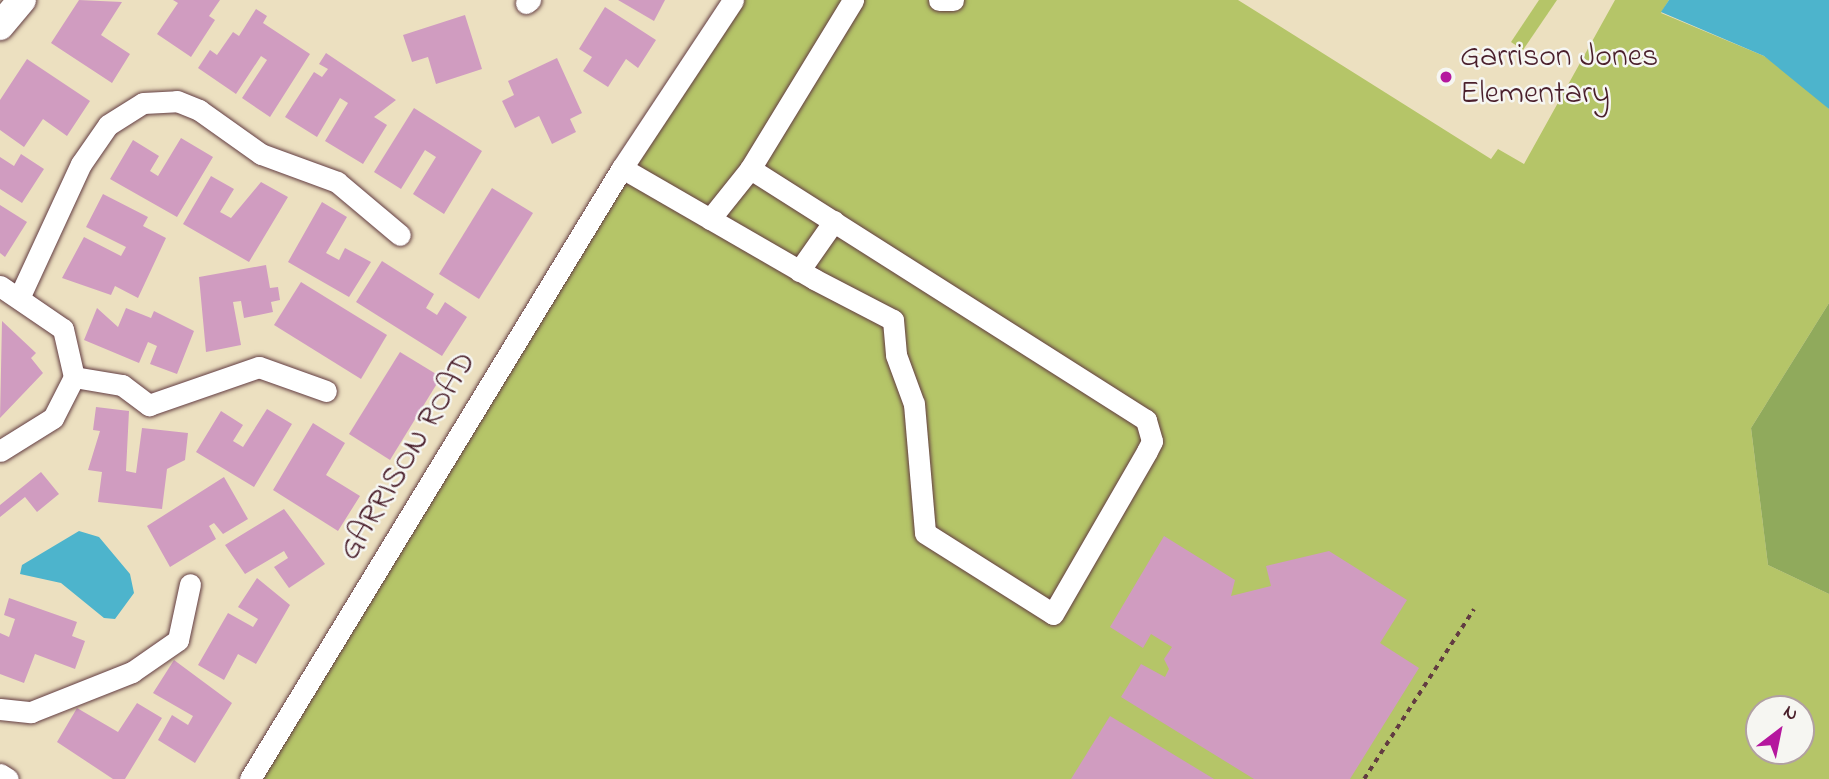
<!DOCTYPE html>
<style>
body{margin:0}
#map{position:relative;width:1829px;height:779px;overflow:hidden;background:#ece0c0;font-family:"Indie Flower",sans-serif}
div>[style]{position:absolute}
.green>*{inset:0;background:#b5c568}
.forest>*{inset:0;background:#90aa5c}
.water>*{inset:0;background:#4db4cc}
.building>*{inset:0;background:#d09cc0}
.path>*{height:3.5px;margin-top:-1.75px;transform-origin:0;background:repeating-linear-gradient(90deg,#623c41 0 5px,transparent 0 10px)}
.roads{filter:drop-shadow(0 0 2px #623c41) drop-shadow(0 0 2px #623c41)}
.minor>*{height:21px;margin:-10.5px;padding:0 10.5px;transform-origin:10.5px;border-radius:10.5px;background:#fff}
.major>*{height:28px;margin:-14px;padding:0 14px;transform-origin:14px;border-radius:14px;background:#fff}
.dots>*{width:19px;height:19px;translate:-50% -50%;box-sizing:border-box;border:4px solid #f6f6f2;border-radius:50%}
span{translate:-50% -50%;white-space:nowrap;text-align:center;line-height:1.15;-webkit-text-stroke:5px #f6f6f2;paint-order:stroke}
.poi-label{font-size:32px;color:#4a1f2b}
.left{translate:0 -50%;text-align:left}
.street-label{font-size:32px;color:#4a1f2b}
.north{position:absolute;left:1745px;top:695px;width:70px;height:70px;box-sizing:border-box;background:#f6f6f2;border:2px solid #b1a0a2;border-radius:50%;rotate:32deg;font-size:19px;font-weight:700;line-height:28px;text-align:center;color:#4a1f2b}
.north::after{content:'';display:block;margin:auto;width:24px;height:32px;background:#b5179e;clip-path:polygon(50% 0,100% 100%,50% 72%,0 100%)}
</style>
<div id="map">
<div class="green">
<div style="clip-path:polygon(evenodd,745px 0,1238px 0,1491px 159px,1498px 149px,1524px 164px,1615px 0,1669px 0,1661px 13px,1764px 56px,1804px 83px,1829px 109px,1829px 303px,1751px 428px,1768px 565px,1829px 594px,1829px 779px,262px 779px,627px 180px,745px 0,1759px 709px,1801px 709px,1801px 751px,1759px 751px,1759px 709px)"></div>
<div style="clip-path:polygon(1539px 0,1557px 0,1523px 50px,1511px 42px)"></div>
</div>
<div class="forest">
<div style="clip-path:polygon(1829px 303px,1829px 594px,1768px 565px,1751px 428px)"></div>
</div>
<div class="water">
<div style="clip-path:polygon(1669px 0,1829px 0,1829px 109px,1764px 56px,1661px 12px)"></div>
<div style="clip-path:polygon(79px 531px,99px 537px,130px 574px,134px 593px,115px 619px,104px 618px,61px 583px,20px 574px,22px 565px)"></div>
</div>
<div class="building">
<div style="clip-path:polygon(79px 0,122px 2px,101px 35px,130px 54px,112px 83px,51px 43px)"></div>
<div style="clip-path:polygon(173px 0,220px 0,209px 16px,215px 20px,191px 57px,157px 34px,178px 3px)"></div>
<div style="clip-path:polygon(618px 0,665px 0,654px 21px)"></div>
<div style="clip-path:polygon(605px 7px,656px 40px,638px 68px,626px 59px,608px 87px,583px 71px,592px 57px,579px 49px)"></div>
<div style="clip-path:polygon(256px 9px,267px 16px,263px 23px,310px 54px,270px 117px,242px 98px,267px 60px,261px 56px,236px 94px,198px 68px,210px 50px,217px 55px,233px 32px,239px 36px)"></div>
<div style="clip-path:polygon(465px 15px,482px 69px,436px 84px,428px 57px,412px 62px,403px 35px)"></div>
<div style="clip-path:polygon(326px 53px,396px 100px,374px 117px,387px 125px,363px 164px,325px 141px,348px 103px,340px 98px,317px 137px,285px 117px,314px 72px,322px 77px,328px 69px,319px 64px)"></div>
<div style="clip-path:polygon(557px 58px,582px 113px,570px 119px,576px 132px,552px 144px,539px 116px,515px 128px,502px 101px,514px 95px,508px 81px)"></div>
<div style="clip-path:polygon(27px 59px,90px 101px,67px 136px,43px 119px,24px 147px,0 130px,0 100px)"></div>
<div style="clip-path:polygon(414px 108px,482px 151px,444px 214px,413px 194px,436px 157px,425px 150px,401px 189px,374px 172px)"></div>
<div style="clip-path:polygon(181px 138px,213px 157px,177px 217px,110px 179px,133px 140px,159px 156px,150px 171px,158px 176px)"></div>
<div style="clip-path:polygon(21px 154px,44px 169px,22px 203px,0 189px,0 157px,14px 166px)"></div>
<div style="clip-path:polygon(211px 176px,234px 189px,220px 212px,231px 218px,261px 182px,288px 197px,249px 262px,183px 224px)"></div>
<div style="clip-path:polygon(492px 188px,533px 213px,479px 299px,439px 274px)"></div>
<div style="clip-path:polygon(103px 194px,148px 217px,143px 226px,166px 238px,138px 298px,115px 286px,111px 295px,62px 278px,84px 237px,121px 256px,126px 247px,86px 227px)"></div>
<div style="clip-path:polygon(322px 202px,347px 217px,326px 253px,339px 260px,345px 248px,371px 262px,349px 297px,288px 262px)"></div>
<div style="clip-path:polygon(0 205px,27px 222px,5px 257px,0 253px)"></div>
<div style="clip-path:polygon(382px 261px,434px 294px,426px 308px,437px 315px,445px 302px,467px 317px,442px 356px,356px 302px)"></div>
<div style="clip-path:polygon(266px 265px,270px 288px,278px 287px,280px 300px,271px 302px,273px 312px,244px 318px,241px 301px,233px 302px,241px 345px,206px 352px,199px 277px)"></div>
<div style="clip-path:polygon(301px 282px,387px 335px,361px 379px,274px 325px)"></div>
<div style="clip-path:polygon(97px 308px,118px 327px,126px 308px,151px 318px,154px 311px,194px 331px,177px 374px,150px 364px,157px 346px,148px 342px,139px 363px,84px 340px)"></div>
<div style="clip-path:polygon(2px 321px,36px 353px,31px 358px,43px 373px,0 418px)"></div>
<div style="clip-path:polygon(400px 352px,441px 377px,390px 460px,349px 434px)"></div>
<div style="clip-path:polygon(96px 407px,129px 411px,126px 471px,136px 473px,142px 428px,188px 433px,185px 460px,167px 469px,162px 509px,98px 502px,102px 472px,88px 470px,100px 431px,93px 430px)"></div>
<div style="clip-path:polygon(267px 409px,292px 424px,254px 487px,196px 452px,221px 411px,243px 425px,233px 441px,243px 447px)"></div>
<div style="clip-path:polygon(313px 423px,345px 443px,326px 475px,360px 496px,338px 531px,273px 490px)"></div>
<div style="clip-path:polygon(41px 472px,59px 494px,37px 512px,25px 497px,0 517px,0 505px)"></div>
<div style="clip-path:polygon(224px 477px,248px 519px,223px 534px,214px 523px,209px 526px,216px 539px,170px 567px,147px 526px)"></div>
<div style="clip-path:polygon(284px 509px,325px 564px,289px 588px,274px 567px,288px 558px,284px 551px,245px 574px,225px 545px)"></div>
<div style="clip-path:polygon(1164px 536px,1235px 580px,1231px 596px,1271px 586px,1266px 566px,1329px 551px,1407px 600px,1380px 643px,1419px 668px,1350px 779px,1254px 779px,1121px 697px,1141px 664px,1165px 677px,1169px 669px,1164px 659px,1172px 647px,1151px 634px,1143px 648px,1110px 627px)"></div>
<div style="clip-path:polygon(257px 578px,290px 605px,256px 664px,238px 654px,224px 680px,198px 665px,228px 613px,253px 627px,258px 619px,238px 607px)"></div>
<div style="clip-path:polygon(9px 598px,77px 622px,72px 636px,85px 641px,75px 669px,35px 654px,24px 683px,0 674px,0 633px,9px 637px,15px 619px,4px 615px)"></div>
<div style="clip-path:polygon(174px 660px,232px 703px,195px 763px,158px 740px,172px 715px,188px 725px,193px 716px,153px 693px)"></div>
<div style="clip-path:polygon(137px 703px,162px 718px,125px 779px,113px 779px,57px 742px,77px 708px,118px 732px)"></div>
<div style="clip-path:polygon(1110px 716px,1214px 779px,1071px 779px)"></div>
</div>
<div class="path">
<div style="left:1364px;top:779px;width:202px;rotate:-57.1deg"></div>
</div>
<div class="roads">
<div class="minor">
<div style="left:939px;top:0;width:14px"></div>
<div style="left:526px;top:3px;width:5px;rotate:-37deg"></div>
<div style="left:622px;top:168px;width:222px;rotate:30deg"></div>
<div style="left:814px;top:279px;width:89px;rotate:27.4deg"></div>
<div style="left:893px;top:320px;width:35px;rotate:85deg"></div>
<div style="left:896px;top:355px;width:52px;rotate:69.8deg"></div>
<div style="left:914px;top:404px;width:129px;rotate:85.1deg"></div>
<div style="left:925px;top:533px;width:151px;rotate:32.3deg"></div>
<div style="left:1053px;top:614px;width:188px;rotate:-60deg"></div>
<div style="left:1147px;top:451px;width:11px;rotate:-63deg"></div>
<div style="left:1152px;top:441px;width:22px;rotate:-106deg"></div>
<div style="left:1146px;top:420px;width:469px;rotate:-147.6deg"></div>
<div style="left:750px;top:169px;width:64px;rotate:128.7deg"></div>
<div style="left:750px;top:169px;width:198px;rotate:-58.6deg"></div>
<div style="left:799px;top:271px;width:61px;rotate:-55deg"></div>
<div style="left:0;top:286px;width:76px;rotate:34.3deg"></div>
<div style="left:63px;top:329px;width:49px;rotate:77.1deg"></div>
<div style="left:74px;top:377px;width:46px;rotate:117.1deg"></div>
<div style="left:53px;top:418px;width:62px;rotate:148.1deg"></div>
<div style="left:19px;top:298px;width:148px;rotate:-65.2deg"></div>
<div style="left:81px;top:164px;width:47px;rotate:-55.3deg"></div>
<div style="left:108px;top:125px;width:41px;rotate:-32.2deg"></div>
<div style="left:143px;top:103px;width:34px;rotate:-3deg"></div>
<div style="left:177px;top:101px;width:24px;rotate:22deg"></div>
<div style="left:199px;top:110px;width:76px;rotate:35.4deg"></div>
<div style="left:261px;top:154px;width:81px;rotate:20.2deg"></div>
<div style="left:337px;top:182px;width:82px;rotate:40.1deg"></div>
<div style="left:74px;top:377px;width:49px;rotate:9.5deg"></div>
<div style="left:122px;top:385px;width:34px;rotate:37deg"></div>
<div style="left:149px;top:405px;width:116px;rotate:-19.1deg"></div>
<div style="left:259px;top:367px;width:71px;rotate:19.7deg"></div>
<div style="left:0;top:709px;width:31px;rotate:6deg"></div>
<div style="left:31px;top:712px;width:109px;rotate:-21.6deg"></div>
<div style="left:132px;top:672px;width:56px;rotate:-34.8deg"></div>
<div style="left:178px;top:640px;width:57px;rotate:-77.9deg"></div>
<div style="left:0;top:774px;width:9px;rotate:32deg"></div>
<div style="left:250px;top:779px;width:715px;rotate:-58.67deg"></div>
<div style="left:622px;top:168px;width:201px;rotate:-56.5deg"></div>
</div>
<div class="major">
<div style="left:0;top:26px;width:34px;rotate:-50deg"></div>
</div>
</div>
<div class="dots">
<div style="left:1446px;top:77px;background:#b5179e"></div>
</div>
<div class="poi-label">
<span class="left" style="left:1460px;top:77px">Garrison Jones<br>Elementary</span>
</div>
<div class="street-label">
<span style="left:409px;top:457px;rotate:-59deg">GARRISON ROAD</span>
</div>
<div class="north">N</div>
</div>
